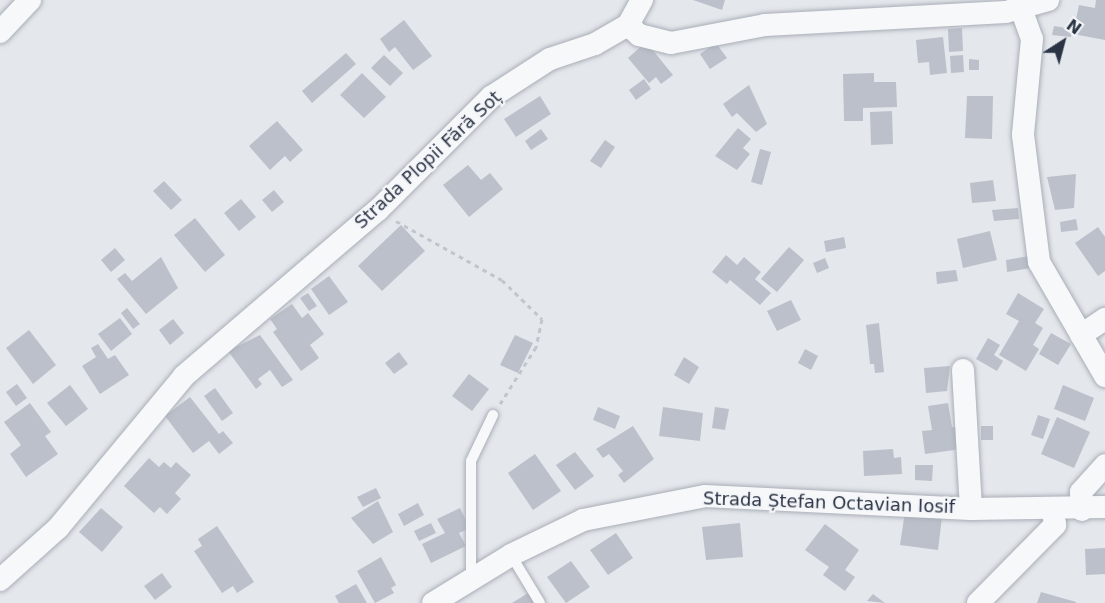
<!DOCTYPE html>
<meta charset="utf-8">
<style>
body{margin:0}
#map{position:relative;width:1105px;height:603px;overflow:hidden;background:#e4e7ec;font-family:"DejaVu Sans",sans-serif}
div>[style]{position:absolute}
.building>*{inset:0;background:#bbc0ca}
.path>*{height:3px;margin-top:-1.5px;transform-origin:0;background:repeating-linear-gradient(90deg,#c2c5cb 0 4.5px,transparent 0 9px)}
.roads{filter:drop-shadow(0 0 2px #a9aeb7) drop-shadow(0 0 2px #a9aeb7)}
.lane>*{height:10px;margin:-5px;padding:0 5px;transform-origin:5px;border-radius:5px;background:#f7f8fa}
.street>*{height:22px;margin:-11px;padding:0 11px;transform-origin:11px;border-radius:11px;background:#f7f8fa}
span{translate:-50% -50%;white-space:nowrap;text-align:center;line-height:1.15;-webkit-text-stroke:4.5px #f4f6f9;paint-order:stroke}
.street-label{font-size:18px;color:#2b3445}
.north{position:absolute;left:1033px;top:12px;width:60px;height:60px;-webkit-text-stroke:4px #f4f6f9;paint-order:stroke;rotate:36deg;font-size:16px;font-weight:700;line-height:24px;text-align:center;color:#2b3445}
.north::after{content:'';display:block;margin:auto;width:21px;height:27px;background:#2b3445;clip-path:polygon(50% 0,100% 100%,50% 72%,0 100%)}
</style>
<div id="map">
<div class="building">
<div style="clip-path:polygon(693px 0,725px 0,722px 10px)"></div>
<div style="clip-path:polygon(1096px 0,1105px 0,1105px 40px,1073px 34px,1079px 5px,1095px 8px)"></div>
<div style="clip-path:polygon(404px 20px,432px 56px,413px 70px,395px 47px,389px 52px,380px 39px)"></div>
<div style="clip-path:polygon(1054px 26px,1072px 29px,1071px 37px,1052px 35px)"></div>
<div style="clip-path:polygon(962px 28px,963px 51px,949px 52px,948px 29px)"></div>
<div style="clip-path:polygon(943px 37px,947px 73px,930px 75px,929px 62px,918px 63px,916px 40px)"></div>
<div style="clip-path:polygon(646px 42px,673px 75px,661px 84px,656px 77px,649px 83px,628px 58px)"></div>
<div style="clip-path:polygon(716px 43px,727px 58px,710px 69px,700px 54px)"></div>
<div style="clip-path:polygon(346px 53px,356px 64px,312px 103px,302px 91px)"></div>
<div style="clip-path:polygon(384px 55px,403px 73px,390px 86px,371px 68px)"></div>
<div style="clip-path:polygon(963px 55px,964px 72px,951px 73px,950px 56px)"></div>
<div style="clip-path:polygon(969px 59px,979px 60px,979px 70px,969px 70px)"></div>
<div style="clip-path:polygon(362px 73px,386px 97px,364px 118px,340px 95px)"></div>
<div style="clip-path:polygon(874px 73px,874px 82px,896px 82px,897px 107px,863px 108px,863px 121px,844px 121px,843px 74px)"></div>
<div style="clip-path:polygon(644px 79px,651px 89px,636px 100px,629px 90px)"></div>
<div style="clip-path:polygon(749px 85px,767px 124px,756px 132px,737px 113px,732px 117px,723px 104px)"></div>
<div style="clip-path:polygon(540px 96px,551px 114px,516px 137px,504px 119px)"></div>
<div style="clip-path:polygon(967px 96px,993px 96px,992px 139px,965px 138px)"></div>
<div style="clip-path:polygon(892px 111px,893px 144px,871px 145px,870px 112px)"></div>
<div style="clip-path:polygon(277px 121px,303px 150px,290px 162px,285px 156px,270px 170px,249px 146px)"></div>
<div style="clip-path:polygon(738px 128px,751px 139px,743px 148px,750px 154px,737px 170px,715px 156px)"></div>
<div style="clip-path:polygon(541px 129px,548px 139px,531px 150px,525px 141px)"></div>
<div style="clip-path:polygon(605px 140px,615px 147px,601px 168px,590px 161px)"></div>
<div style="clip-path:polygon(760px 149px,771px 152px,762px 185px,751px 182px)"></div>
<div style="clip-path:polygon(468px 165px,481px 180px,490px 173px,503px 189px,469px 217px,443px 185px)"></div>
<div style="clip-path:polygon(1076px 174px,1074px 208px,1055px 210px,1047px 177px)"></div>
<div style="clip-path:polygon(993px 180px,996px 201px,972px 203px,970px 183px)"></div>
<div style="clip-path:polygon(164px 181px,182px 200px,171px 210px,153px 191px)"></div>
<div style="clip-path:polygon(274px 190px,284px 202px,272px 212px,262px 200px)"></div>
<div style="clip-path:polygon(241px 199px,256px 217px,239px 231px,224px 213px)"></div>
<div style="clip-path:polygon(1018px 208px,1019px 219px,994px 221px,992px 210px)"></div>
<div style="clip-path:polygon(195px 218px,225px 255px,205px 272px,174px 235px)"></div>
<div style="clip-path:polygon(1076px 219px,1078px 230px,1061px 232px,1060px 222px)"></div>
<div style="clip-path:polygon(401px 225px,425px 251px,382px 291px,358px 266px)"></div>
<div style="clip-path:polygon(1098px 227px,1105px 237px,1105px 271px,1098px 276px,1075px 243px)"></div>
<div style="clip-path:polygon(990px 231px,997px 260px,963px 268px,957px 239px)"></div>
<div style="clip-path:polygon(844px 237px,846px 248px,826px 252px,824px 241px)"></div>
<div style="clip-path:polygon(789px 247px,804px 260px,777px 292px,761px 279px)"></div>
<div style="clip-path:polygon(115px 248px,125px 260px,111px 272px,101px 260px)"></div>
<div style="clip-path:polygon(726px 255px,737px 265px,744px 257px,761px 272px,755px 279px,771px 293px,760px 305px,730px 280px,727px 284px,712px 272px)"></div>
<div style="clip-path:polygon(1029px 256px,1031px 268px,1007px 272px,1006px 260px)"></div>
<div style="clip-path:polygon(161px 257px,178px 288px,146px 314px,117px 279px,125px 273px,132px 281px)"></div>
<div style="clip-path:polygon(825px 258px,829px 268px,817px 273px,813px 263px)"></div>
<div style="clip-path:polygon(956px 270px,958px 281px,937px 284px,936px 272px)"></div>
<div style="clip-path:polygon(329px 276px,348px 302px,329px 315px,311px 289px)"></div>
<div style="clip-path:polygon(308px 293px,317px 306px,309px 311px,300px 298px)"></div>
<div style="clip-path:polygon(1018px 293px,1044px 309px,1035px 323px,1043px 328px,1033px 345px,1039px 349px,1026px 371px,999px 355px,1019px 321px,1006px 314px)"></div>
<div style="clip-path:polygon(791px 300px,801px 320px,777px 331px,767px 311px)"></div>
<div style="clip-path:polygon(292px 304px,302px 318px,308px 313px,324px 334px,310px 345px,319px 358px,301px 371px,273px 332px,277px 329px,270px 319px)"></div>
<div style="clip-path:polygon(127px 308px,140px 324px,133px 329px,121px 313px)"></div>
<div style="clip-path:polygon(120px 318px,132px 334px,111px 351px,98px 334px)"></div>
<div style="clip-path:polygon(173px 319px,184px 333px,170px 345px,159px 330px)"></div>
<div style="clip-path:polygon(879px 323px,884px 372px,875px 373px,874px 364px,870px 364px,866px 325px)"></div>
<div style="clip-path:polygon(29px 330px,56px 365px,33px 384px,6px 348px)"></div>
<div style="clip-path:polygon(1051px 333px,1071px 344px,1058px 365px,1039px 354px)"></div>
<div style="clip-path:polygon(260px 335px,293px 380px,282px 387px,270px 370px,258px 379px,262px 384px,256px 389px,228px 351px)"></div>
<div style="clip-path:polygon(515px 335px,533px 343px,518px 373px,500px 365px)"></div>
<div style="clip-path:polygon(988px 338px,1000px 345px,994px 355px,1003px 361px,997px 371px,976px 359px)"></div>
<div style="clip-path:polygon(98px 344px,108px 359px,115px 355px,129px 375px,100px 394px,82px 366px,96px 357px,91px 348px)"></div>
<div style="clip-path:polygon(805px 349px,818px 356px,811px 370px,798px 363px)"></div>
<div style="clip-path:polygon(399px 352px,408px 364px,394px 374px,385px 363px)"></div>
<div style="clip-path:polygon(684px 357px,699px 367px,689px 384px,674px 375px)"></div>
<div style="clip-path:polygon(950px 366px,947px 391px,926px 393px,924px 368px)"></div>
<div style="clip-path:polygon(469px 374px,489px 389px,472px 411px,452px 396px)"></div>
<div style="clip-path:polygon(17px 384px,27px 398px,16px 406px,6px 392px)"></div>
<div style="clip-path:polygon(70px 385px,88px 409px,66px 426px,47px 403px)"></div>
<div style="clip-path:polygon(1063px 385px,1094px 398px,1085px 421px,1054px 409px)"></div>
<div style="clip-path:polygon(215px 388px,233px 413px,222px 421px,204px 396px)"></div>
<div style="clip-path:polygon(190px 397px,219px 434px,223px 431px,233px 443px,219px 454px,209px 441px,193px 453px,165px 416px)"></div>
<div style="clip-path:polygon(30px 403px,51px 432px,45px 436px,58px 454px,26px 477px,10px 454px,21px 445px,4px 422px)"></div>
<div style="clip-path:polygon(948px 403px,952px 427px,959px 427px,962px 449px,925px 454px,922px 431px,932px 430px,928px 406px)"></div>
<div style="clip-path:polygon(598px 407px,620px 416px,615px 429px,593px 420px)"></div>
<div style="clip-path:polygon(663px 407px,703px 413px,700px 441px,659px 436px)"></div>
<div style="clip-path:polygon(715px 407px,729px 409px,725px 430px,712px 428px)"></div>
<div style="clip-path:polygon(1038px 415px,1050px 419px,1043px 439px,1031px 435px)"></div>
<div style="clip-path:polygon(1057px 417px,1090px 432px,1074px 468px,1041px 454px)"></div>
<div style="clip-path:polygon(633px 426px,654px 459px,624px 483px,618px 475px,623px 471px,609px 454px,603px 458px,596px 449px)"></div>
<div style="clip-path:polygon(981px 426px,993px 426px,993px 440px,981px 440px)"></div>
<div style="clip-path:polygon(893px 449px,894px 458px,901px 457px,902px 474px,864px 476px,863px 451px)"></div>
<div style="clip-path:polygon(575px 452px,594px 476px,575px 490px,556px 465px)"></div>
<div style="clip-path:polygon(535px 454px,561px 491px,533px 510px,508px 473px)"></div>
<div style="clip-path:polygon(149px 458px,159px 467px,164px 462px,171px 468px,176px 462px,191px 475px,175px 493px,181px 499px,167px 514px,160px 507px,154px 513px,124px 486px)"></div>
<div style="clip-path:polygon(915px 465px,933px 465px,932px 481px,915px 480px)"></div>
<div style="clip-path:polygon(376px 488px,381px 498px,363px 507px,357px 497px)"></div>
<div style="clip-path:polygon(378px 501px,393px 532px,373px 544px,351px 518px)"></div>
<div style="clip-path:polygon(418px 503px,424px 515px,404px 526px,398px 514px)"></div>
<div style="clip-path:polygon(101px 508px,123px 527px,102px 552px,79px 532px)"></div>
<div style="clip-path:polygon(460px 508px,470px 528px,459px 533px,466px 546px,431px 563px,422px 544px,445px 533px,437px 519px)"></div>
<div style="clip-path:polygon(905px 512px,942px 517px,938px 550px,900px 545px)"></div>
<div style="clip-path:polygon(431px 523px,436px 533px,419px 541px,414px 531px)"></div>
<div style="clip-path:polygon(740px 523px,743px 557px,706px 560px,702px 527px)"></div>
<div style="clip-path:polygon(825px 524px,859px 550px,845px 570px,855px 577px,845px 591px,823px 575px,829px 567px,805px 550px)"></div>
<div style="clip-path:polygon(217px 526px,254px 582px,237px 593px,233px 586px,222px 593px,194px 551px,202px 546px,198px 539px)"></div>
<div style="clip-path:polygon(616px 533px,633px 558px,608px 575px,590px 550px)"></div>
<div style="clip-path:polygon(1105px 548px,1105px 574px,1086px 575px,1085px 549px)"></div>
<div style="clip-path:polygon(381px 557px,396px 585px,391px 588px,394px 593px,375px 603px,357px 571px)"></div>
<div style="clip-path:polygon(571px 561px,590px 587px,566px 603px,547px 577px)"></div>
<div style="clip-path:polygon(162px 573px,172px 587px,155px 600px,144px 586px)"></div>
<div style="clip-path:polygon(356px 584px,367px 603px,339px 603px,335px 596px)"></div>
<div style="clip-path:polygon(1041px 592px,1076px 602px,1076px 603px,1037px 603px)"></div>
<div style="clip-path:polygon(528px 593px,534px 603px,512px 603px)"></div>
<div style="clip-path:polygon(873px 594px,885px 603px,867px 601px)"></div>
</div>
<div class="path">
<div style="left:396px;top:221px;width:121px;rotate:29.1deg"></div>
<div style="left:502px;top:280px;width:56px;rotate:44.3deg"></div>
<div style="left:542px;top:319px;width:29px;rotate:102deg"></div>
<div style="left:536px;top:347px;width:67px;rotate:122.3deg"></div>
</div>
<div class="roads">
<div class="lane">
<div style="left:511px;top:555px;width:56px;rotate:58.9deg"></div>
<div style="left:471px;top:579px;width:118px;rotate:-90deg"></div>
<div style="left:471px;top:461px;width:51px;rotate:-64.4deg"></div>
</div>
<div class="street">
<div style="left:1018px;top:0;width:41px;rotate:70.3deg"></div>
<div style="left:1032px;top:39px;width:96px;rotate:95.4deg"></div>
<div style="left:1023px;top:135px;width:128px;rotate:82.8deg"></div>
<div style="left:1039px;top:262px;width:132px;rotate:59.9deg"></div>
<div style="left:628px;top:25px;width:15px;rotate:42deg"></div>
<div style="left:639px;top:35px;width:33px;rotate:14deg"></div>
<div style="left:671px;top:43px;width:96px;rotate:-10.8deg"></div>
<div style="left:765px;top:25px;width:241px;rotate:-3.1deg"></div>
<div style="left:1006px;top:12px;width:44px;rotate:-15.9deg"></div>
<div style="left:0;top:32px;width:44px;rotate:-46.8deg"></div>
<div style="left:1081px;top:335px;width:29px;rotate:-34deg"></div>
<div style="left:963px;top:370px;width:139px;rotate:86.7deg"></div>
<div style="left:1082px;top:510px;width:18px;rotate:-93deg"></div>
<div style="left:1081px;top:492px;width:36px;rotate:-48deg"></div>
<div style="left:0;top:580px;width:78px;rotate:-41.9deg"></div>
<div style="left:58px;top:528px;width:197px;rotate:-50.3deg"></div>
<div style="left:184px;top:376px;width:255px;rotate:-40.6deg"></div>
<div style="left:378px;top:210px;width:160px;rotate:-45deg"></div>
<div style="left:491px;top:97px;width:70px;rotate:-32.8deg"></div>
<div style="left:550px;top:59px;width:47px;rotate:-18.4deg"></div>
<div style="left:595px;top:44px;width:38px;rotate:-30deg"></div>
<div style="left:628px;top:25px;width:29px;rotate:-61deg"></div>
<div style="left:433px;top:603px;width:92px;rotate:-31.6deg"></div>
<div style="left:511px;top:555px;width:80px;rotate:-25.9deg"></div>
<div style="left:583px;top:520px;width:124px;rotate:-11.1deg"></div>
<div style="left:705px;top:496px;width:266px;rotate:2.8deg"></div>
<div style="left:971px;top:509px;width:134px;rotate:-0.9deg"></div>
<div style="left:978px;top:603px;width:110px;rotate:-45.4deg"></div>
<div style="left:1055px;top:525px;width:14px;rotate:-98deg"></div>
</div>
</div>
<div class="street-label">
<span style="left:428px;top:160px;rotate:-43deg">Strada Plopii Fără Soț</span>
<span style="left:829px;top:503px;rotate:2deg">Strada Ștefan Octavian Iosif</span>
</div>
<div class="north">N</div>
</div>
